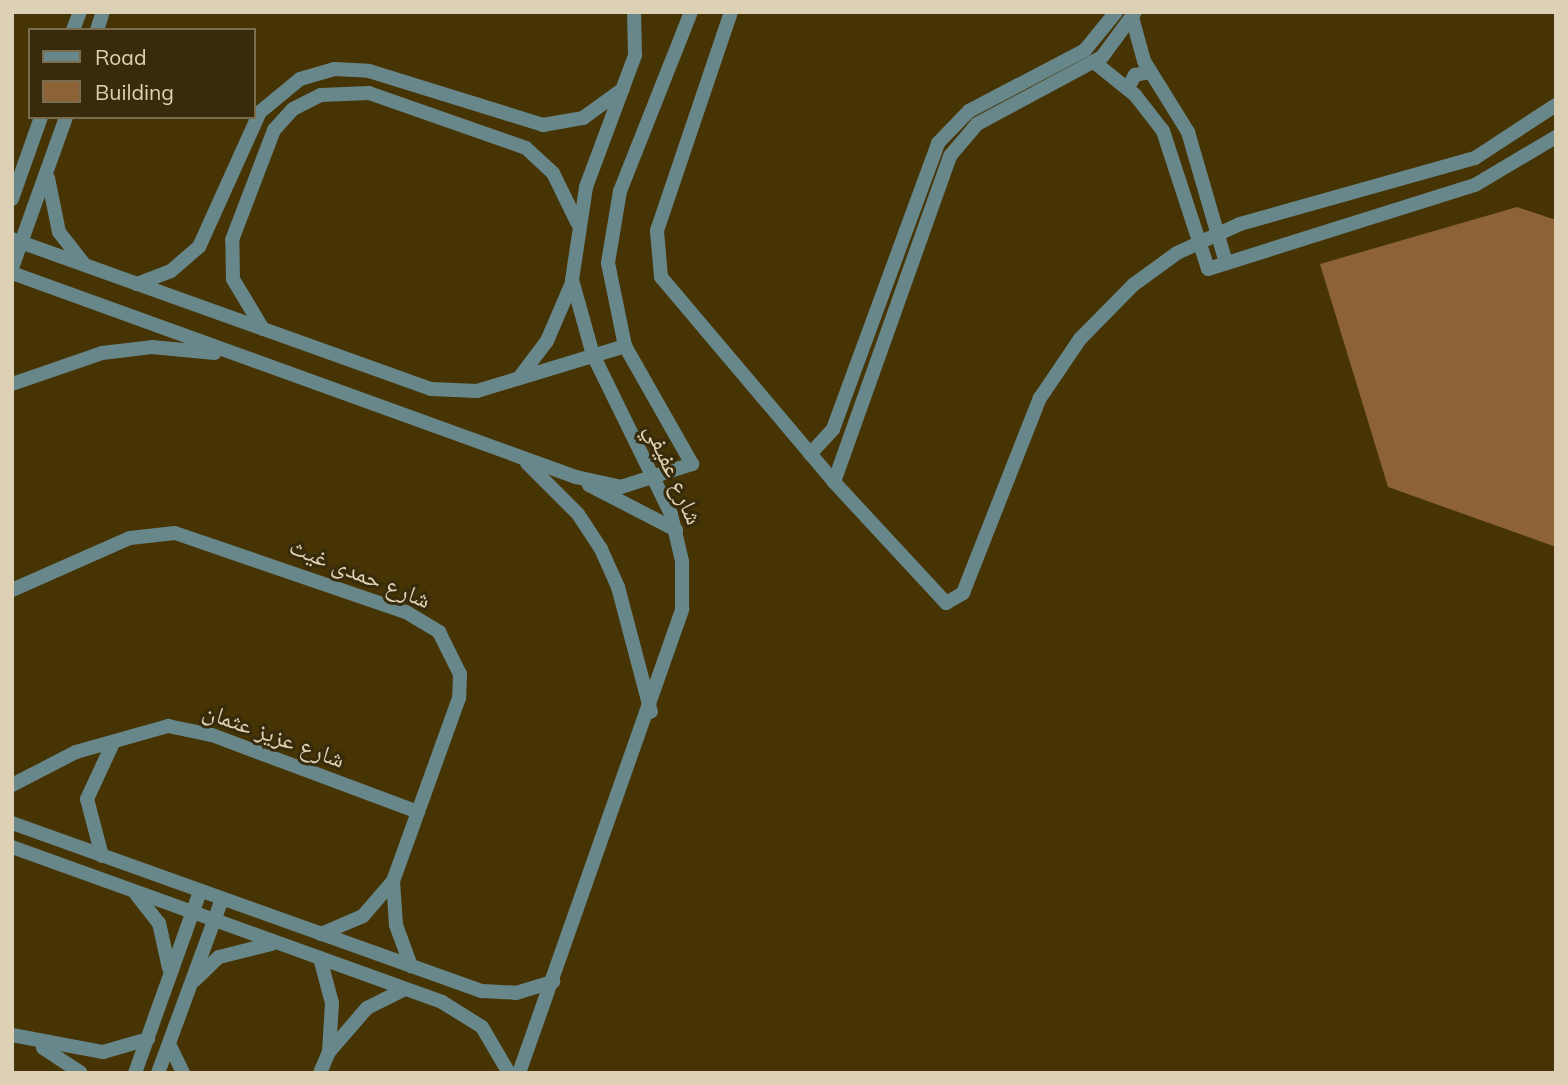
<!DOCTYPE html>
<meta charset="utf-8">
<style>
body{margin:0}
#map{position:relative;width:1568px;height:1085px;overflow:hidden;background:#463405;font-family:Mulish,"Noto Naskh Arabic",sans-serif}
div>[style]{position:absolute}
.building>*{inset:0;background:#8d6237}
.minor>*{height:14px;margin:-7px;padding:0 7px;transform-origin:7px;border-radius:7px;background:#67878b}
.tertiary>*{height:14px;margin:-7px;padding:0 7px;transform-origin:7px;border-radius:7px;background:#67878b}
span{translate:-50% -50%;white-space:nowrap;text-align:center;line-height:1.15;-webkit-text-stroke:6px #382b0c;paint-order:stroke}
.street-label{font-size:24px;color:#ddd0b4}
.frame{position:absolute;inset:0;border:14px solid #ddd0b4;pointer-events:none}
.legend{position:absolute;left:28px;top:28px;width:228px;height:91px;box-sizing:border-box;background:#382b0c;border:2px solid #7a6d4f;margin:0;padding:9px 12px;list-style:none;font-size:21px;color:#ddd0b4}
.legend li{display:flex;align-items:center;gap:14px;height:35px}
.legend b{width:35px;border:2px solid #7a6d4f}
</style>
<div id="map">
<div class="building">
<div style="clip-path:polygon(1517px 207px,1556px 220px,1556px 547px,1388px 487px,1320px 264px)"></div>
</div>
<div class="minor">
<div style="left:731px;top:12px;width:231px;rotate:108.7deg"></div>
<div style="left:657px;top:231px;width:46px;rotate:85deg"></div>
<div style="left:661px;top:277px;width:268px;rotate:49.8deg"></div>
<div style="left:834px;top:482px;width:165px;rotate:47.2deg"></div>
<div style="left:946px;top:603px;width:20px;rotate:-30deg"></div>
<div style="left:963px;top:593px;width:210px;rotate:-68.5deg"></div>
<div style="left:1040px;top:398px;width:71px;rotate:-55.9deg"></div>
<div style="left:1080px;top:339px;width:76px;rotate:-45.5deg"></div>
<div style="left:1133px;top:285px;width:54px;rotate:-36deg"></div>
<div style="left:1177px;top:253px;width:69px;rotate:-24.7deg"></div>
<div style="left:1240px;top:224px;width:244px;rotate:-15.7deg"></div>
<div style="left:1475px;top:158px;width:97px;rotate:-33.2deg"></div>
<div style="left:1132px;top:17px;width:46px;rotate:74.7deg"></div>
<div style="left:1144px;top:61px;width:84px;rotate:58.2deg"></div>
<div style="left:1188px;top:132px;width:136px;rotate:73.8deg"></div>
<div style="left:73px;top:30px;width:19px;rotate:-69deg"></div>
<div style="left:97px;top:30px;width:19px;rotate:-72deg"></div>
<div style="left:1094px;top:62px;width:53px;rotate:38.8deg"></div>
<div style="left:1135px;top:95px;width:46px;rotate:52.1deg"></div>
<div style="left:1163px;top:131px;width:145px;rotate:71.9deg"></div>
<div style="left:1208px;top:269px;width:280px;rotate:-17.5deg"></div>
<div style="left:1475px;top:185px;width:94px;rotate:-30.7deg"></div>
<div style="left:1128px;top:88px;width:15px;rotate:-62deg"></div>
<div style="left:1135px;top:75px;width:14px;rotate:-12deg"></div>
<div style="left:48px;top:178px;width:55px;rotate:78.5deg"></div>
<div style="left:59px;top:232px;width:39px;rotate:52deg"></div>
<div style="left:12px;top:199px;width:87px;rotate:-70.5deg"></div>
<div style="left:12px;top:239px;width:445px;rotate:19.7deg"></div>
<div style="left:431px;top:389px;width:46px;rotate:2.5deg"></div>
<div style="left:477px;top:391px;width:155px;rotate:-16.9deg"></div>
<div style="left:12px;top:268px;width:160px;rotate:-70.3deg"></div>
<div style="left:12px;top:273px;width:600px;rotate:19.89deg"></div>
<div style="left:576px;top:477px;width:46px;rotate:12.5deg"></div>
<div style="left:621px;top:487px;width:75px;rotate:-17.9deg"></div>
<div style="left:137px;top:284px;width:36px;rotate:-21deg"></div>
<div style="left:171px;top:271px;width:37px;rotate:-41deg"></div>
<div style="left:199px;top:247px;width:148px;rotate:-65.7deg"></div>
<div style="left:260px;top:112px;width:52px;rotate:-39.5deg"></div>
<div style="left:300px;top:79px;width:35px;rotate:-16deg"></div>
<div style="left:334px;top:69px;width:35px;rotate:3deg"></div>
<div style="left:369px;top:71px;width:182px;rotate:17.2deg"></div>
<div style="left:543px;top:125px;width:41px;rotate:-9.9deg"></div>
<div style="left:583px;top:118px;width:49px;rotate:-35.9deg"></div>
<div style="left:263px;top:329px;width:58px;rotate:-121deg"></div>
<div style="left:233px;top:279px;width:39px;rotate:-91deg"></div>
<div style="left:232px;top:240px;width:118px;rotate:-69.1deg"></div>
<div style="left:274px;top:130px;width:28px;rotate:-48deg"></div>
<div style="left:293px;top:109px;width:31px;rotate:-27deg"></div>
<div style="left:321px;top:95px;width:48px;rotate:-2.4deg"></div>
<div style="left:369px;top:93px;width:166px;rotate:19.3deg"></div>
<div style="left:526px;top:148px;width:37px;rotate:43deg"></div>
<div style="left:553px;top:173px;width:55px;rotate:63.9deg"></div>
<div style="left:12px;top:384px;width:95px;rotate:-19deg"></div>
<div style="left:102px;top:353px;width:50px;rotate:-6.8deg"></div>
<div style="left:152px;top:347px;width:63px;rotate:5.4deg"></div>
<div style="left:810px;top:454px;width:34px;rotate:-47deg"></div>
<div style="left:833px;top:429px;width:305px;rotate:-69.8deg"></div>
<div style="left:938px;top:143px;width:45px;rotate:-45.9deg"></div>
<div style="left:969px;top:111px;width:131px;rotate:-27.7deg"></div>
<div style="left:1085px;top:50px;width:49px;rotate:-50.8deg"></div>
<div style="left:527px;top:463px;width:72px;rotate:45deg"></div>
<div style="left:578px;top:514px;width:42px;rotate:56.7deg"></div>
<div style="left:601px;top:549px;width:42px;rotate:65.9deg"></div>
<div style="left:618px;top:587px;width:129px;rotate:75.2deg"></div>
<div style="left:834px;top:482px;width:346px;rotate:-70.4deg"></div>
<div style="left:950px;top:156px;width:42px;rotate:-49.8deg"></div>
<div style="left:977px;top:124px;width:142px;rotate:-28.2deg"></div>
<div style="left:1102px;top:57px;width:56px;rotate:-53.7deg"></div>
<div style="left:589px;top:485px;width:98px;rotate:27.3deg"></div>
<div style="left:12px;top:590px;width:129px;rotate:-23.8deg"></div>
<div style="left:130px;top:538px;width:45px;rotate:-6.3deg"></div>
<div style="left:175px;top:533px;width:244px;rotate:18.9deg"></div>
<div style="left:406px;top:612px;width:39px;rotate:31deg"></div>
<div style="left:439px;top:632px;width:47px;rotate:63.4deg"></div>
<div style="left:460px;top:674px;width:24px;rotate:92deg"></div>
<div style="left:459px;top:698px;width:195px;rotate:109.8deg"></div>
<div style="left:393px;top:881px;width:46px;rotate:130.6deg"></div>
<div style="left:363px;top:916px;width:46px;rotate:156.8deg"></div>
<div style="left:12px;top:785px;width:72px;rotate:-27.3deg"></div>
<div style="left:76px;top:752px;width:96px;rotate:-15.8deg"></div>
<div style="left:168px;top:726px;width:45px;rotate:11.6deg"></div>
<div style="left:212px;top:735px;width:220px;rotate:20.5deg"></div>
<div style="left:12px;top:823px;width:499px;rotate:19.7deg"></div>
<div style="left:482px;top:991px;width:34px;rotate:3deg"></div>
<div style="left:516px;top:993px;width:39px;rotate:-17deg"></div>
<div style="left:12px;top:847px;width:457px;rotate:19.8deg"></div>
<div style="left:442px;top:1002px;width:47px;rotate:32deg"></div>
<div style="left:482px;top:1027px;width:53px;rotate:59.6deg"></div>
<div style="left:102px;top:856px;width:59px;rotate:-104.7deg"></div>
<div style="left:87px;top:799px;width:62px;rotate:-65.1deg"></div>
<div style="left:393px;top:881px;width:44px;rotate:86.1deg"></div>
<div style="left:396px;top:925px;width:44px;rotate:69.9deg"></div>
<div style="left:136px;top:894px;width:37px;rotate:52deg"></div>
<div style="left:159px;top:923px;width:46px;rotate:77.5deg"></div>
<div style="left:320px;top:958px;width:47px;rotate:75.1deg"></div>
<div style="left:332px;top:1003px;width:49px;rotate:93.5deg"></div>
<div style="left:195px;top:980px;width:33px;rotate:-44deg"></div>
<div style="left:219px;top:957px;width:54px;rotate:-14deg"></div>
<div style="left:12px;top:1035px;width:93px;rotate:10.6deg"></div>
<div style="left:103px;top:1052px;width:47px;rotate:-16.1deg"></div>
<div style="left:169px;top:1044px;width:32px;rotate:64deg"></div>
<div style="left:43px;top:1048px;width:45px;rotate:33.3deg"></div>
<div style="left:135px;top:1073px;width:193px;rotate:-70.3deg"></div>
<div style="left:158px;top:1073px;width:185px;rotate:-69.8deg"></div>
<div style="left:320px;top:1073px;width:23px;rotate:-67deg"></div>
<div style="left:329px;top:1052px;width:58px;rotate:-49.2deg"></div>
<div style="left:367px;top:1008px;width:42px;rotate:-26.6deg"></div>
</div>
<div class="tertiary">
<div style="left:691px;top:12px;width:193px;rotate:111.6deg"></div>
<div style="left:620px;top:191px;width:73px;rotate:99.5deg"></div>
<div style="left:608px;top:263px;width:85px;rotate:78.4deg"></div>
<div style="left:625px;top:346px;width:136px;rotate:60.4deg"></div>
<div style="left:519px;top:378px;width:46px;rotate:-52.9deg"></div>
<div style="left:547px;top:341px;width:61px;rotate:-66.8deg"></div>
<div style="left:519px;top:1073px;width:492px;rotate:-70.6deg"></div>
<div style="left:682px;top:609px;width:48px;rotate:-90deg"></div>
<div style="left:682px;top:561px;width:48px;rotate:-103.2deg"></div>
<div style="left:671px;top:514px;width:177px;rotate:-116.1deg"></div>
<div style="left:593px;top:355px;width:78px;rotate:-105.6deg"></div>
<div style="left:572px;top:280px;width:94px;rotate:-81.4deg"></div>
<div style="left:586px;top:187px;width:141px;rotate:-69.6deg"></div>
<div style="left:635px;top:55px;width:43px;rotate:-91.3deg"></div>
</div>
<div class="street-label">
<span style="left:674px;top:474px;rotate:66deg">شارع عفيفي</span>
<span style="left:360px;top:573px;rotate:22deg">شارع حمدى غيث</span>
<span style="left:274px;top:735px;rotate:20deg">شارع عزيز عثمان</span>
</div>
<div class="frame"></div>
<ul class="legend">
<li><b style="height:9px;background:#67878b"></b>Road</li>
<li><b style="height:19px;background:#8d6237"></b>Building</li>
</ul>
</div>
